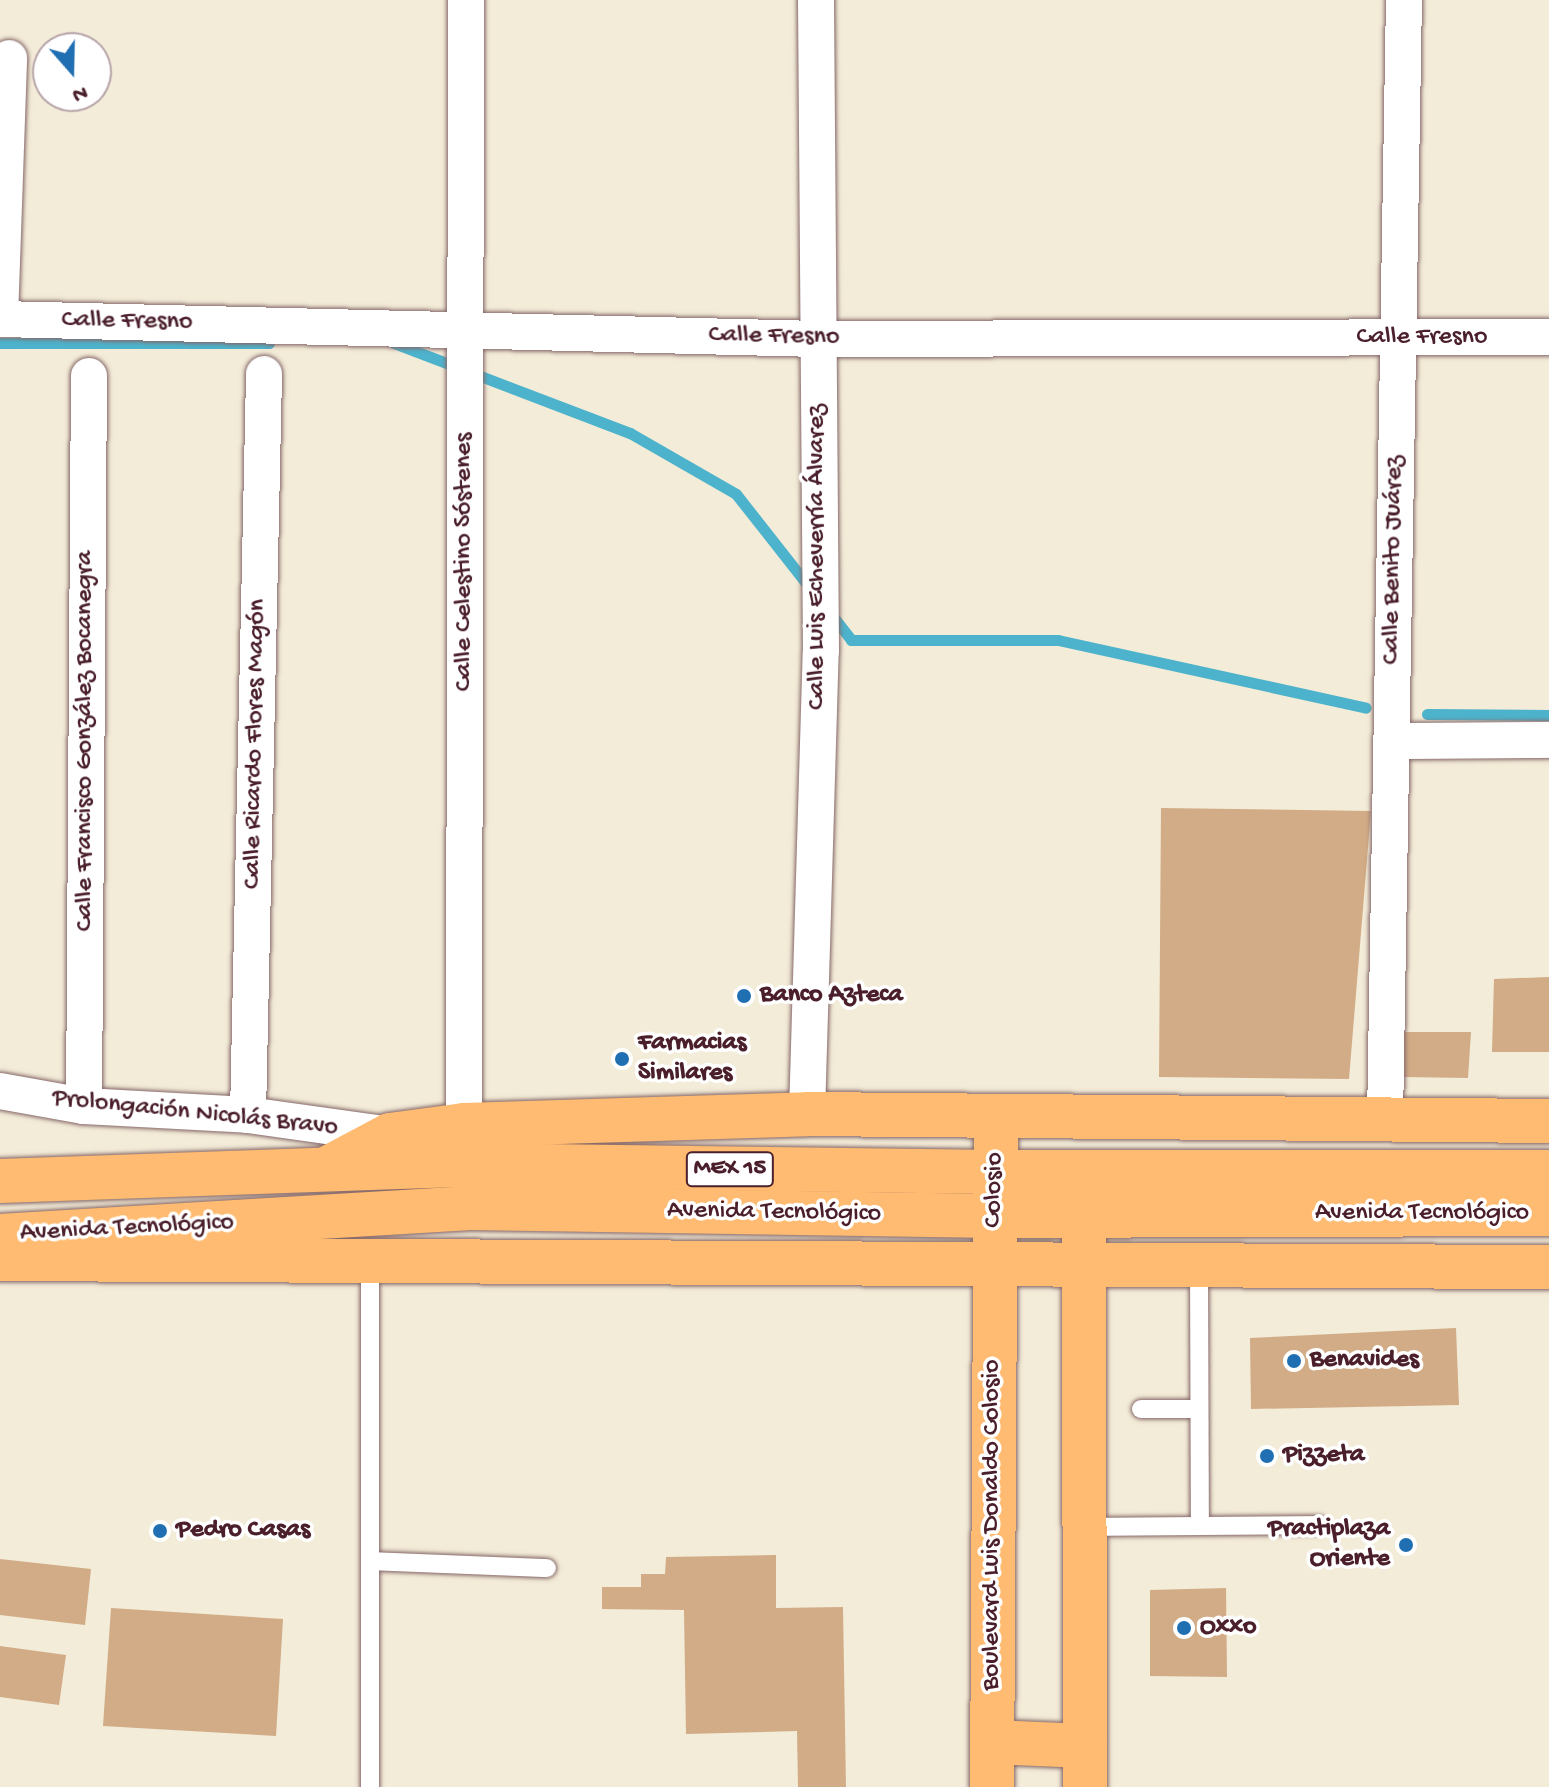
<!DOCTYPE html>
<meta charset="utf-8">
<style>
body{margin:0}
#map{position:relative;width:1549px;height:1787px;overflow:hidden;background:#f3ecd8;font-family:"Gochi Hand",sans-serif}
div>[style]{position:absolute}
.stream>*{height:11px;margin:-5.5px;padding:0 5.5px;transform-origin:5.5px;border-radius:5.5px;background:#4db3cc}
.building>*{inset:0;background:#d1ac87}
.roads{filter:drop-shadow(0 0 2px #856768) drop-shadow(0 0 2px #856768)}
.service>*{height:18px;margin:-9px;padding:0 9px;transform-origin:9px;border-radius:9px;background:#fff}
.minor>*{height:36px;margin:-18px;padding:0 18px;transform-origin:18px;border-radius:18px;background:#fff}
.primary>*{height:44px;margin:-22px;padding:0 22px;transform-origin:22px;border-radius:22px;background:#ffbb71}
.trunk>*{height:44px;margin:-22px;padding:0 22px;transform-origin:22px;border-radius:22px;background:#ffbb71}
.dots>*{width:22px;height:22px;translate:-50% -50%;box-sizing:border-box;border:4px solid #fff;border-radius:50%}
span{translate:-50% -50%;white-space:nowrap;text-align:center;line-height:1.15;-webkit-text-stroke:7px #fff;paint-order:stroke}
.shield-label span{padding:2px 6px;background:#fff;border:2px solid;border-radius:6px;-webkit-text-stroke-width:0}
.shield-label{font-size:24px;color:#4a1f2b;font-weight:700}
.street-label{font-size:26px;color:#4a1f2b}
.poi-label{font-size:26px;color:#4a1f2b;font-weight:700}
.left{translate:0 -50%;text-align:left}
.right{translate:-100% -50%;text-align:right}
.north{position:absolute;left:32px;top:32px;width:80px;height:80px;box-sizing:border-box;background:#fff;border:2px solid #b7a5aa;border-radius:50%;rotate:160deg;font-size:22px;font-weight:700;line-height:32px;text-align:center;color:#4a1f2b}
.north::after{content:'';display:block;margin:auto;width:28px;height:36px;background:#1f6fb2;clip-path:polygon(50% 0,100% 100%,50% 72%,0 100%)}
</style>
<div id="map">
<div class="stream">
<div style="left:0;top:343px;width:269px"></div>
<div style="left:394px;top:343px;width:253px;rotate:20.9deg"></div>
<div style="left:630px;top:433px;width:122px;rotate:29.9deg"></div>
<div style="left:736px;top:494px;width:120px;rotate:51.8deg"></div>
<div style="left:831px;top:614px;width:33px;rotate:52deg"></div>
<div style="left:851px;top:640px;width:207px"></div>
<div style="left:1058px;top:640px;width:315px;rotate:12.4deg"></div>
<div style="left:1427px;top:714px;width:122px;rotate:0.5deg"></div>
</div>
<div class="building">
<div style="clip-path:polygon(1161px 808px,1371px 811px,1349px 1079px,1159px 1077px)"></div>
<div style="clip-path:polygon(1549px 977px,1549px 1052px,1492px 1052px,1494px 979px)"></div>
<div style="clip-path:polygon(1403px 1032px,1471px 1032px,1468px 1078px,1402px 1077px)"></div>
<div style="clip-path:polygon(1456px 1328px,1459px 1405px,1251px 1409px,1250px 1338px)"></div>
<div style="clip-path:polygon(776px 1555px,776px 1608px,843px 1607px,846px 1787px,798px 1787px,797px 1731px,686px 1734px,684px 1610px,602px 1609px,602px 1587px,641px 1587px,641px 1574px,665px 1574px,666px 1557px)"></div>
<div style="clip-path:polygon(0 1559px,91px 1569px,85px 1625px,0 1615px)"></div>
<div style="clip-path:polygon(1226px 1588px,1227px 1677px,1150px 1676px,1150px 1590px)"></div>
<div style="clip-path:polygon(111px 1608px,283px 1619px,276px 1736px,103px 1726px)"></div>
<div style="clip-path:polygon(0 1646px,66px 1655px,59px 1705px,0 1697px)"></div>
</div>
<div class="roads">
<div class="service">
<div style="left:370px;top:1262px;width:525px;rotate:90deg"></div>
<div style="left:1199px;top:1264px;width:262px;rotate:89.8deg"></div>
<div style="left:1141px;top:1409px;width:57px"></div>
<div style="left:1085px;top:1527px;width:234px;rotate:-0.5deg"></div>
<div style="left:371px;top:1561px;width:176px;rotate:2.3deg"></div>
</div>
<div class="minor">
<div style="left:0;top:319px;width:817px;rotate:1.4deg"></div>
<div style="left:817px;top:339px;width:732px;rotate:-0.16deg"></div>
<div style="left:0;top:319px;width:261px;rotate:-88deg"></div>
<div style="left:1391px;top:741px;width:158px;rotate:-0.4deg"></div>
<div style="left:0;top:1091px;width:85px;rotate:10.1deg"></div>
<div style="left:84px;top:1106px;width:164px;rotate:3.1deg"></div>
<div style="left:248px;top:1115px;width:143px;rotate:8deg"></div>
<div style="left:84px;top:1106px;width:730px;rotate:-89.61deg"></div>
<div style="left:807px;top:1114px;width:463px;rotate:-88.3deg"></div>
<div style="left:821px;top:651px;width:651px;rotate:-90.44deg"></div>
<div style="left:248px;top:1115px;width:741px;rotate:-88.76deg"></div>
<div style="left:1385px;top:1120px;width:1120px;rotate:-89.03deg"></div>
<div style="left:464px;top:1125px;width:1125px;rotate:-89.9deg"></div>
</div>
<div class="primary">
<div style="left:326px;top:1169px;width:72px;rotate:-28deg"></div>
<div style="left:390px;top:1135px;width:75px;rotate:-7.7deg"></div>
<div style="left:464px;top:1125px;width:343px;rotate:-1.8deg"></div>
<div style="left:807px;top:1114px;width:742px;rotate:0.54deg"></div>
<div style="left:1084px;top:1233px;width:554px;rotate:89.9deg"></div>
<div style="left:0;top:1259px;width:1549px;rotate:0.3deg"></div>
<div style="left:992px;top:1742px;width:93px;rotate:2.5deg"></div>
<div style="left:992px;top:1787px;width:670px;rotate:-89.66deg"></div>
</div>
<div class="trunk">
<div style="left:0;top:1181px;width:464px;rotate:-2deg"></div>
<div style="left:464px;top:1165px;width:533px;rotate:0.75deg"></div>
<div style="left:997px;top:1172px;width:552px"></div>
<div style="left:0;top:1236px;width:467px;rotate:-3.4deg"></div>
<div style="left:466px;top:1208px;width:529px;rotate:0.87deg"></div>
<div style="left:995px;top:1216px;width:554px;rotate:-0.21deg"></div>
</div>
</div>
<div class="dots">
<div style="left:744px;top:996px;background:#1f6fb2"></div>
<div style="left:622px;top:1059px;background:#1f6fb2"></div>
<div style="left:1294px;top:1361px;background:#1f6fb2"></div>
<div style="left:1267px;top:1456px;background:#1f6fb2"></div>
<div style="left:160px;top:1531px;background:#1f6fb2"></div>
<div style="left:1406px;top:1545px;background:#1f6fb2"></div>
<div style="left:1184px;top:1628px;background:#1f6fb2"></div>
</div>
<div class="shield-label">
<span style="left:730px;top:1169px">MEX 15</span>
</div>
<div class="street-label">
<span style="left:127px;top:322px;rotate:1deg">Calle Fresno</span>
<span style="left:774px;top:337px;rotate:1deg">Calle Fresno</span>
<span style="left:1422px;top:338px">Calle Fresno</span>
<span style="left:818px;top:557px;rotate:-90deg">Calle Luis Echeverría Álvarez</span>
<span style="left:1394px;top:560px;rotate:-89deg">Calle Benito Juárez</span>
<span style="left:465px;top:562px;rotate:-90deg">Calle Celestino Sóstenes</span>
<span style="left:86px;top:741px;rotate:-90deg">Calle Francisco González Bocanegra</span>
<span style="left:256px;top:744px;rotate:-89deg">Calle Ricardo Flores Magón</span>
<span style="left:195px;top:1114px;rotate:6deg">Prolongación Nicolás Bravo</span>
<span style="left:995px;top:1190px;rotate:-89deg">Colosio</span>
<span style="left:774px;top:1213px;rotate:1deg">Avenida Tecnológico</span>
<span style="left:1422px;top:1214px">Avenida Tecnológico</span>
<span style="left:127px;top:1229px;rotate:-3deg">Avenida Tecnológico</span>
<span style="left:993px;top:1525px;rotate:-90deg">Boulevard Luis Donaldo Colosio</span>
</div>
<div class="poi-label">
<span class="left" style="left:760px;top:996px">Banco Azteca</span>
<span class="left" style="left:638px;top:1059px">Farmacias<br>Similares</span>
<span class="left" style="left:1310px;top:1361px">Benavides</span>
<span class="left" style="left:1283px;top:1456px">Pizzeta</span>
<span class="right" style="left:1390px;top:1545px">Practiplaza<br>Oriente</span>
<span class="left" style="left:176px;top:1531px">Pedro Casas</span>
<span class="left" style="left:1200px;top:1628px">Oxxo</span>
</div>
<div class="north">N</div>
</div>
